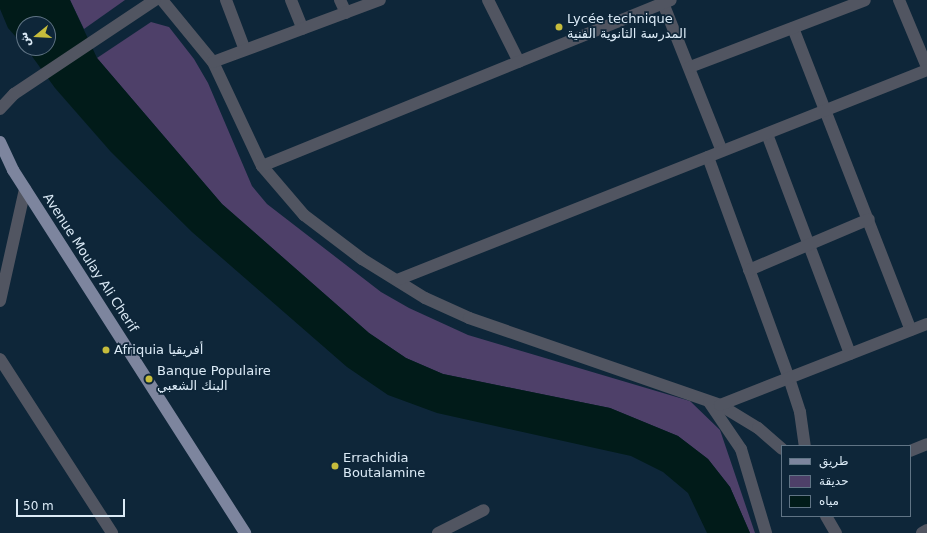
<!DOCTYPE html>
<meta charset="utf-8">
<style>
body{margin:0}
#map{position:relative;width:927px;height:533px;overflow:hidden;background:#0e2639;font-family:"DejaVu Sans",Vazirmatn,sans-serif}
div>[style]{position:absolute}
.green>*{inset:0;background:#4e4069}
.water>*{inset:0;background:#011b19}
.minor>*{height:12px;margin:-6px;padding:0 6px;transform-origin:6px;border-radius:6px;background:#515561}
.major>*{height:12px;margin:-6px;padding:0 6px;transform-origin:6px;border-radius:6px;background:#7d859e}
.dots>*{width:11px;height:11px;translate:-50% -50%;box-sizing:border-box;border:2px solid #0e2639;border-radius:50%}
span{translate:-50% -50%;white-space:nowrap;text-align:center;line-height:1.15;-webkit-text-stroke:3.5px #0e2639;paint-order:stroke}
.poi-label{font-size:13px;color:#dbeaf6}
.left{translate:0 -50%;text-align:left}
.street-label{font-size:13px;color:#dbeaf6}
.legend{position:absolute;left:781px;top:445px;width:130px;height:72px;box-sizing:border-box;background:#0e2639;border:1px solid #607485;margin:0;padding:5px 7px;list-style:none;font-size:12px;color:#dbeaf6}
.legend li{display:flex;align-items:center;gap:8px;height:20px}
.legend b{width:20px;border:1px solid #607485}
.north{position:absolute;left:16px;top:16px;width:40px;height:40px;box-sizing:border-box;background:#0e2639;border:1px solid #607485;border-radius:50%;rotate:252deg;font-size:11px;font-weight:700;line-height:16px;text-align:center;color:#dbeaf6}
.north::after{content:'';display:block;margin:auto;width:14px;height:18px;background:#c6bc3c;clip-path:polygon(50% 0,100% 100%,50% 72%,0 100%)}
.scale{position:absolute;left:16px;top:499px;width:109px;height:18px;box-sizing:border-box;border:2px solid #dbeaf6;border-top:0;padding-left:5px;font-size:12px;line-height:14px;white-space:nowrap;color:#dbeaf6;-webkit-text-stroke:3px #0e2639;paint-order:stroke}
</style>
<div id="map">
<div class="green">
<div style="clip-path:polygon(70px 0,125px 0,84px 29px)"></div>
<div style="clip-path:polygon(151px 22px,169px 27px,194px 59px,208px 83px,252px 186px,267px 204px,381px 292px,409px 308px,468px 335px,690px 401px,720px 430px,755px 533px,750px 533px,730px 487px,708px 459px,678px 436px,610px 408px,443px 374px,406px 358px,369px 333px,222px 204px,97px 58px)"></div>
</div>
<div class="water">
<div style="clip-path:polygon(0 0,70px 0,97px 58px,222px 204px,369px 333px,406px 358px,443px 374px,610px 408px,678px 436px,708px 459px,730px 487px,750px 533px,707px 533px,688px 493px,663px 472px,631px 456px,437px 413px,388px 395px,347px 367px,192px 232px,111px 152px,55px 88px,26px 48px,48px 48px,48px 24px,24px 24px,24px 46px,8px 28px,0 9px)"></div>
</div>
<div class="minor">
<div style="left:162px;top:0;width:80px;rotate:50.6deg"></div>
<div style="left:213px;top:62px;width:115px;rotate:64.8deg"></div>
<div style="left:262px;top:166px;width:65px;rotate:49.4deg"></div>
<div style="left:304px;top:215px;width:73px;rotate:37.2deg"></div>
<div style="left:362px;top:259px;width:74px;rotate:31.8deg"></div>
<div style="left:425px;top:298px;width:48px;rotate:24.4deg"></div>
<div style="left:469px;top:318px;width:266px;rotate:19.1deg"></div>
<div style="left:720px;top:405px;width:44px;rotate:31.2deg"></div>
<div style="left:758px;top:428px;width:32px;rotate:41deg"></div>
<div style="left:226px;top:0;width:53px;rotate:69.2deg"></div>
<div style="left:291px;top:0;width:31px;rotate:68deg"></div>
<div style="left:340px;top:0;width:14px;rotate:65deg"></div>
<div style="left:488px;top:0;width:69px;rotate:63.4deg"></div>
<div style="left:899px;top:0;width:73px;rotate:67.3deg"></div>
<div style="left:663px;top:3px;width:159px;rotate:68.3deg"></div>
<div style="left:793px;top:28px;width:324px;rotate:68.7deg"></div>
<div style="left:213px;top:62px;width:178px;rotate:-20.4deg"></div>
<div style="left:690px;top:67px;width:187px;rotate:-20.9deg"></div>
<div style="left:0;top:109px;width:21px;rotate:-47deg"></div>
<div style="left:14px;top:94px;width:169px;rotate:-33.7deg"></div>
<div style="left:767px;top:134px;width:235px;rotate:69.3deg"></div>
<div style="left:708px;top:157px;width:235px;rotate:69.9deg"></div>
<div style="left:789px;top:378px;width:36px;rotate:72deg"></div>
<div style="left:800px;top:412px;width:34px;rotate:82deg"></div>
<div style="left:262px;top:166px;width:441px;rotate:-22.1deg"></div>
<div style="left:749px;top:270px;width:130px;rotate:-23deg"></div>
<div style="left:397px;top:280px;width:570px;rotate:-21.61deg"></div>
<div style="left:0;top:301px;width:115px;rotate:-77.4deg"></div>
<div style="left:0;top:359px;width:207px;rotate:57.2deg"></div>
<div style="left:709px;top:402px;width:57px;rotate:55.8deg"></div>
<div style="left:741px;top:449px;width:88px;rotate:73.4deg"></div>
<div style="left:720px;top:405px;width:222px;rotate:-21.4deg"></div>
<div style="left:910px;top:451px;width:18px;rotate:-22deg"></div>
<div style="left:826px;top:516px;width:20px;rotate:60deg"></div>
<div style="left:438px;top:533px;width:51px;rotate:-26.6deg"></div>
<div style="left:922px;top:533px;width:6px;rotate:-31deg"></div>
</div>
<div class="major">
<div style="left:0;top:142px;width:31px;rotate:65deg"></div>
<div style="left:13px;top:170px;width:431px;rotate:57.4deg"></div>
</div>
<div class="dots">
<div style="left:559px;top:27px;background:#c6bc3c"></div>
<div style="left:106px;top:350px;background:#c6bc3c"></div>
<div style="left:149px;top:379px;background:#c6bc3c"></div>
<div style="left:335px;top:466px;background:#c6bc3c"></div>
</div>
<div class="poi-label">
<span class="left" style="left:567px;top:27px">Lycée technique<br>المدرسة الثانوية الفنية</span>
<span class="left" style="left:114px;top:350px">Afriquia أفريقيا</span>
<span class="left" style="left:157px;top:379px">Banque Populaire<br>البنك الشعبي</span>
<span class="left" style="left:343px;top:466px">Errachidia<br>Boutalamine</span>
</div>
<div class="street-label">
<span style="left:90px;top:263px;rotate:57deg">Avenue Moulay Ali Cherif</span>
</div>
<ul class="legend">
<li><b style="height:5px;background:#7d859e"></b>طريق</li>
<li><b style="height:11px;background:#4e4069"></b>حديقة</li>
<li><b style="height:11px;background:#011b19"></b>مياه</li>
</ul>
<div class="north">ش</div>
<div class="scale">50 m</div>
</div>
